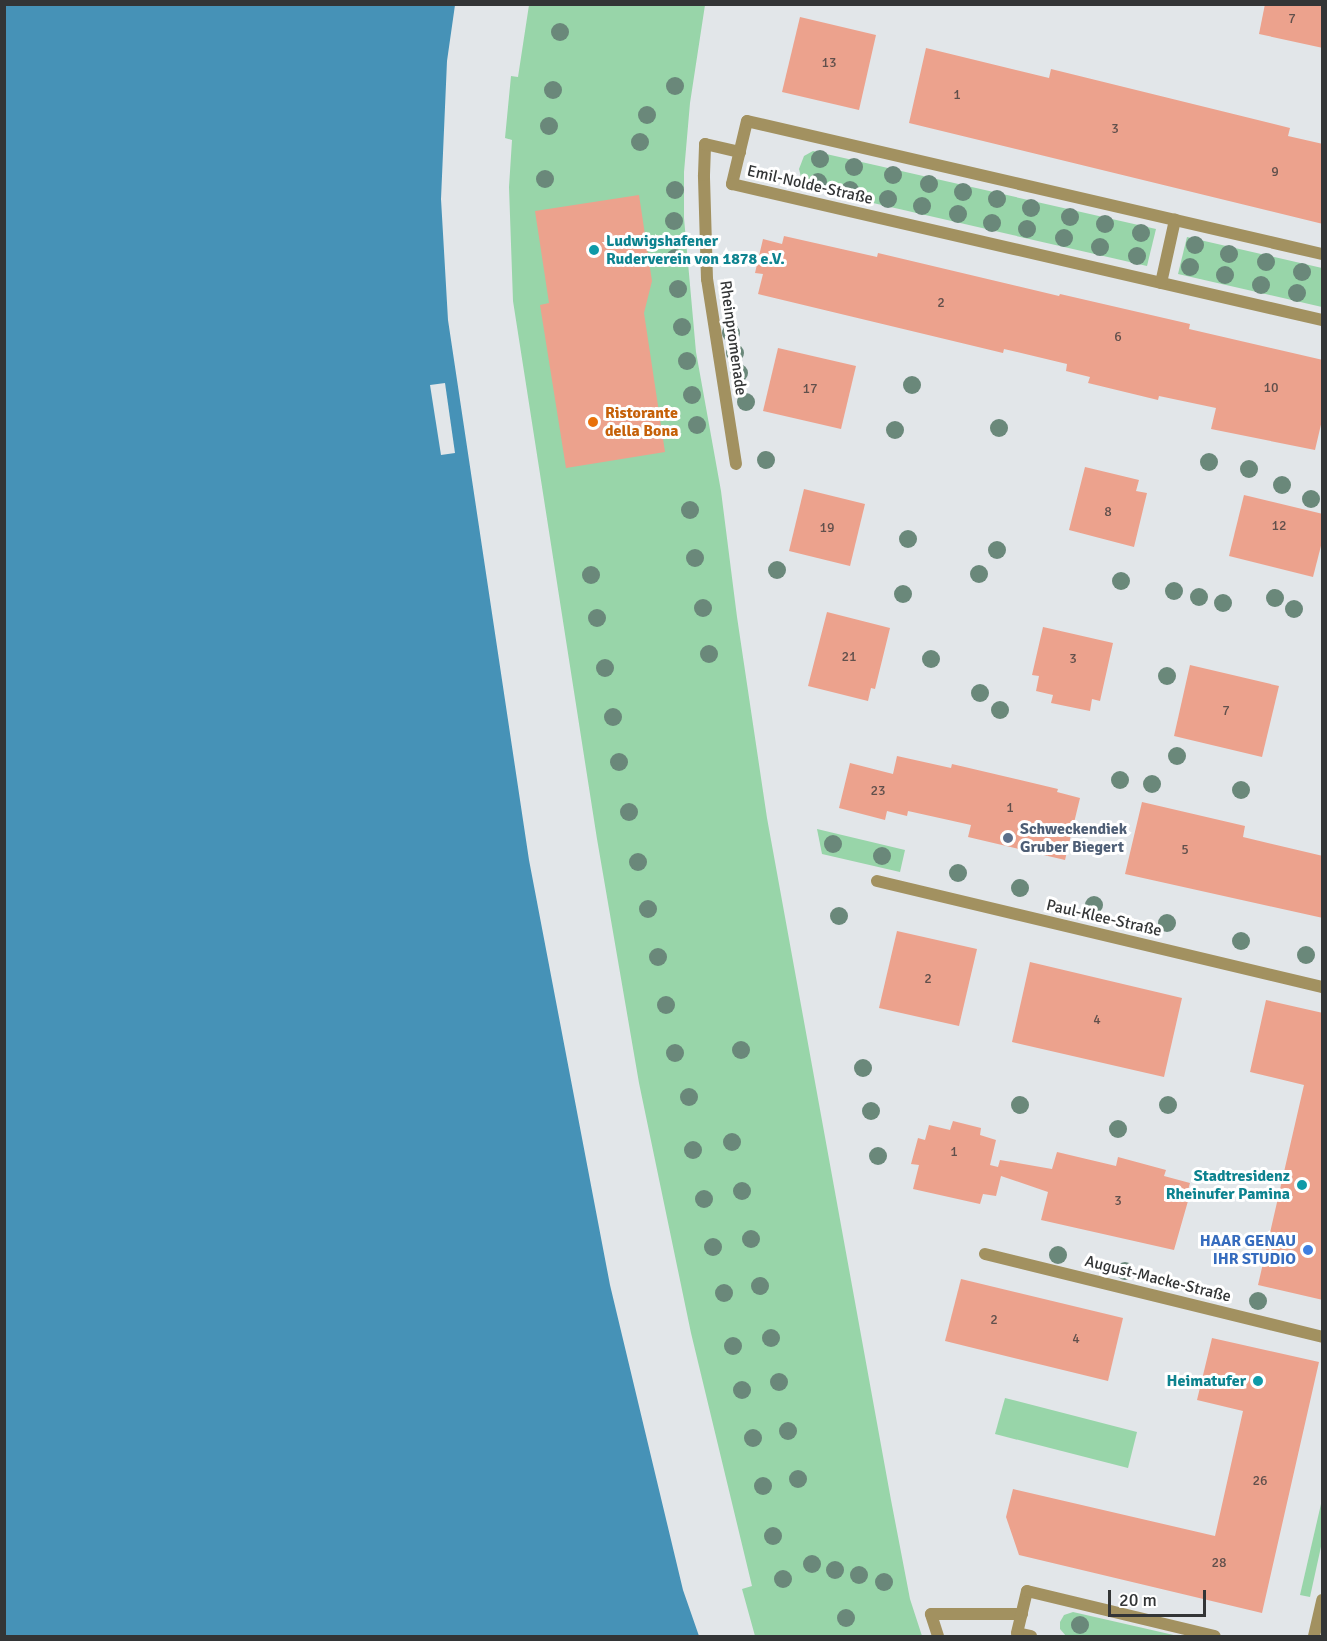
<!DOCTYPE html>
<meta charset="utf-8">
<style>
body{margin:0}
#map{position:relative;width:1327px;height:1641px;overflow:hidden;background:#e2e6e9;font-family:Signika,sans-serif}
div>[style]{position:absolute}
.green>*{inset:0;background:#98d5a9}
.water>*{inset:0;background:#4692b7}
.pier>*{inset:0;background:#e2e6e9}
.building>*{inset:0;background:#eca28d}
.service>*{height:12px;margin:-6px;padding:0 6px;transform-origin:6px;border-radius:6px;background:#a29160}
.minor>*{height:12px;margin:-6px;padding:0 6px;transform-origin:6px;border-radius:6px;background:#a29160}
.tertiary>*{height:12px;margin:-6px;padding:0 6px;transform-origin:6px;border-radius:6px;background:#a29160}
.trees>*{width:18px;height:18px;margin:-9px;border-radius:50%;background:#6a887a}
.dots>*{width:16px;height:16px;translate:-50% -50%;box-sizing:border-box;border:3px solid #fff;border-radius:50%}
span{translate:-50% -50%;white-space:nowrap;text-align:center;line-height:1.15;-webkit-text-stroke:6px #fff;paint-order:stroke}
.number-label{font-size:14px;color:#61504c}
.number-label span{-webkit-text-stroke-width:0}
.street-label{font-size:16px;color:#333536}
.culture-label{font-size:16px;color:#0d838f;font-weight:700}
.left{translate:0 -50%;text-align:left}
.right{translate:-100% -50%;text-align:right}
.food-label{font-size:16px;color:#c56008;font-weight:700}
.service-label{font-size:16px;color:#4e5e75;font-weight:700}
.shop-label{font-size:16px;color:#366cbe;font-weight:700}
.frame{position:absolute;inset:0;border:6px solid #333536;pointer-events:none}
.scale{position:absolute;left:1108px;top:1590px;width:98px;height:27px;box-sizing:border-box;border:3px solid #333536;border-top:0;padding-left:8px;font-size:18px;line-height:21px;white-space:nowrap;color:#333536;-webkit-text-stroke:4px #fff;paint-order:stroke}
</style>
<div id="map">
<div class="green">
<div style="clip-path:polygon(529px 5px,705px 5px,690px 103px,684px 172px,684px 218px,696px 352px,721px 491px,737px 617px,767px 818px,891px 1500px,910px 1599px,922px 1636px,755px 1636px,742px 1589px,752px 1586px,691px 1333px,639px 1083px,597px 839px,513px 301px,509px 187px,512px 140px,505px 138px,511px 76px,518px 77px)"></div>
<div style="clip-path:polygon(813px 151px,1156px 229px,1147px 266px,812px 189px,802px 181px,799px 169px,804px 156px)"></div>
<div style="clip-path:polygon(1187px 237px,1322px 268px,1322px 307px,1178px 274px)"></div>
<div style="clip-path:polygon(817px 829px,905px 850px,900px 872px,822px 854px)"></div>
<div style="clip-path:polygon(1005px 1398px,1137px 1432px,1128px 1468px,995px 1434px)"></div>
<div style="clip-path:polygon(1321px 1504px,1322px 1542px,1310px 1597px,1300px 1595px)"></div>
<div style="clip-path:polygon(1073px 1612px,1178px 1636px,1066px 1636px,1060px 1629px,1060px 1622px,1064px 1615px)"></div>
</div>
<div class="water">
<div style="clip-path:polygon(5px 5px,455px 5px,447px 61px,441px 199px,448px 320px,529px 860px,610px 1285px,683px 1590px,699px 1636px,5px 1636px)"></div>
</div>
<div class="pier">
<div style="clip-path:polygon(445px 383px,455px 453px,441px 455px,430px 385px)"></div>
</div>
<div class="building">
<div style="clip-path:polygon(1265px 4px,1323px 4px,1323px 48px,1259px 34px)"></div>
<div style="clip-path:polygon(800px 17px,876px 35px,859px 110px,782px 92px)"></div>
<div style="clip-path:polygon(926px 48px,1049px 78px,1051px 69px,1290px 128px,1288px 136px,1323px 144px,1323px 224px,909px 123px)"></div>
<div style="clip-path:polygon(639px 195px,652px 281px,644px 313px,665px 452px,566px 468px,540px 305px,549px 303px,535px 211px)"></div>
<div style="clip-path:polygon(784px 236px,877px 257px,878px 253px,1059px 296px,1060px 294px,1190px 324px,1189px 329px,1323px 360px,1323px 416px,1315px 450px,1211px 429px,1216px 408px,1159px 396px,1158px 400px,1088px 383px,1090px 377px,1066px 371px,1067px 364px,1004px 349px,1003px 353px,758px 294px,763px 274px,755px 273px,763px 239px,782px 244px)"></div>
<div style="clip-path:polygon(778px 348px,856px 366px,841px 429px,763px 411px)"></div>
<div style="clip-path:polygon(1085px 467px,1139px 480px,1136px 491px,1147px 493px,1134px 547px,1069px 530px)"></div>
<div style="clip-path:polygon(804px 489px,865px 504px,850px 566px,789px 551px)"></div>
<div style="clip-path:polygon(1244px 495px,1323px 514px,1323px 538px,1313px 577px,1229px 556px)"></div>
<div style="clip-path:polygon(827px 612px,890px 628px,875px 689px,871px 688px,868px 701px,808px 686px)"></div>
<div style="clip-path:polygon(1043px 627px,1113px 643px,1100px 701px,1092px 699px,1090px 711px,1051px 703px,1053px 695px,1036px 691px,1039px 676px,1032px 675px)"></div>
<div style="clip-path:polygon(1190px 665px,1279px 686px,1262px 757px,1174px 736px)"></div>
<div style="clip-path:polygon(897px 756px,951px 768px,952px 764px,1058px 789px,1057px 792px,1080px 798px,1065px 860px,968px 837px,971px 825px,908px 811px,907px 816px,887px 811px,885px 820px,839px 808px,850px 763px,893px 774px)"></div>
<div style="clip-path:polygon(1142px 802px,1245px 826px,1243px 837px,1323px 856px,1323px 918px,1125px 874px)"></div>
<div style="clip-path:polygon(897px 931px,977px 949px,959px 1026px,879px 1008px)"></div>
<div style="clip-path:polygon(1030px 962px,1182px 998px,1164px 1077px,1012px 1042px)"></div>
<div style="clip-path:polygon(1266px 1000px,1323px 1013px,1323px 1300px,1258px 1285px,1304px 1085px,1250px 1072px)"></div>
<div style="clip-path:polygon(953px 1121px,981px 1128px,980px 1135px,996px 1140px,990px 1165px,998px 1167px,1000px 1160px,1052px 1169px,1057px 1152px,1116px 1166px,1118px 1157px,1166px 1170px,1164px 1176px,1190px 1183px,1185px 1201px,1188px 1201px,1174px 1250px,1041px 1220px,1048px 1192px,1001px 1176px,996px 1196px,983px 1194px,980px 1204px,913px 1189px,919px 1165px,911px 1164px,918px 1138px,925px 1140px,929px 1125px,950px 1130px)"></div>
<div style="clip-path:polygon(961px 1279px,1123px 1318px,1108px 1381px,945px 1341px)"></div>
<div style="clip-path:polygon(1212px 1338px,1319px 1362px,1262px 1613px,1019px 1555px,1006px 1517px,1013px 1489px,1215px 1536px,1243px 1411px,1197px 1400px)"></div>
</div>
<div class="service">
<div style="left:736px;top:464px;width:187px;rotate:-98.9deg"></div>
<div style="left:707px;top:279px;width:104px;rotate:-91.7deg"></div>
<div style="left:704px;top:175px;width:31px;rotate:-88deg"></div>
<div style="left:705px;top:144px;width:36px;rotate:13deg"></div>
<div style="left:938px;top:1636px;width:23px;rotate:-108deg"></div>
<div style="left:931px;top:1614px;width:91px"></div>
</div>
<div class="minor">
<div style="left:1322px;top:254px;width:590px;rotate:-166.98deg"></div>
<div style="left:747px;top:121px;width:65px;rotate:103.4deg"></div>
<div style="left:732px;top:184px;width:605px;rotate:12.98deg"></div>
<div style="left:1161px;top:283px;width:65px;rotate:-77.5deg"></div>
<div style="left:877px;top:881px;width:457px;rotate:13.4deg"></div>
<div style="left:985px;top:1254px;width:347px;rotate:13.8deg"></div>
<div style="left:1031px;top:1636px;width:14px;rotate:-168deg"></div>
<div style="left:1017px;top:1633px;width:43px;rotate:-76.6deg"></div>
<div style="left:1027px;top:1591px;width:193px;rotate:13.5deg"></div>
</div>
<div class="tertiary">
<div style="left:1314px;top:1636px;width:37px;rotate:-77deg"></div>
</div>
<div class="trees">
<div style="left:560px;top:32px"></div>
<div style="left:675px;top:86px"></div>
<div style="left:553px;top:90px"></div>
<div style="left:647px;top:115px"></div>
<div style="left:549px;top:126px"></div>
<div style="left:640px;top:142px"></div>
<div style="left:820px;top:159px"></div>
<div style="left:854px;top:167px"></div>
<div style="left:893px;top:175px"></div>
<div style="left:545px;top:179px"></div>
<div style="left:818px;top:182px"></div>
<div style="left:929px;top:184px"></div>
<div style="left:675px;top:190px"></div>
<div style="left:850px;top:190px"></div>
<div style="left:963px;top:192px"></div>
<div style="left:888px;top:199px"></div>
<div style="left:997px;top:199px"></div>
<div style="left:922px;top:206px"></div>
<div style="left:1031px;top:208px"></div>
<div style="left:958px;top:214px"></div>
<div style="left:1070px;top:217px"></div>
<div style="left:674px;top:221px"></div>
<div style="left:992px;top:223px"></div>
<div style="left:1105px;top:224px"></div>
<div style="left:1027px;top:229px"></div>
<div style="left:1141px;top:233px"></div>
<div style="left:1064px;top:238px"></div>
<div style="left:1195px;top:245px"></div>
<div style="left:1100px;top:247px"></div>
<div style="left:1229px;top:254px"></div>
<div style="left:1137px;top:256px"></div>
<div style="left:675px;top:258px"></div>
<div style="left:1266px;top:262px"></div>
<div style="left:1190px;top:267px"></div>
<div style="left:1302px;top:272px"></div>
<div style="left:1225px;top:275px"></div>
<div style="left:1261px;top:285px"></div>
<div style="left:678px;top:289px"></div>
<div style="left:1297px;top:293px"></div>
<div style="left:682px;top:327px"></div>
<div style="left:731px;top:333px"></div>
<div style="left:735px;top:353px"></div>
<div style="left:687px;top:361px"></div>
<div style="left:739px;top:373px"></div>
<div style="left:912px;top:385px"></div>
<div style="left:692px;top:395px"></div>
<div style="left:746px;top:402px"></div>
<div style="left:697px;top:425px"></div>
<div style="left:999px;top:428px"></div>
<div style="left:895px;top:430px"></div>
<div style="left:766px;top:460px"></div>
<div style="left:1209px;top:462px"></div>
<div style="left:1249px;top:469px"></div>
<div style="left:1282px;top:485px"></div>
<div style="left:1311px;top:499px"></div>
<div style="left:690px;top:510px"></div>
<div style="left:908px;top:539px"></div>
<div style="left:997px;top:550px"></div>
<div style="left:695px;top:558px"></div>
<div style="left:777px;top:570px"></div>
<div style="left:979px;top:574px"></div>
<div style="left:591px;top:575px"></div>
<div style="left:1121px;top:581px"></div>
<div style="left:1174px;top:591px"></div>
<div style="left:903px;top:594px"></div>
<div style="left:1199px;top:597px"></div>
<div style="left:1275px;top:598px"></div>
<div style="left:1223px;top:603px"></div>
<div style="left:703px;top:608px"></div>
<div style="left:1294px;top:609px"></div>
<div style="left:597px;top:618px"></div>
<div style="left:709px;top:654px"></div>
<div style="left:931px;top:659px"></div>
<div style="left:605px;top:668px"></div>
<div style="left:1167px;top:676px"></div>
<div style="left:980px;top:693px"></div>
<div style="left:1000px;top:710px"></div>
<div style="left:613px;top:717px"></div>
<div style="left:1177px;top:756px"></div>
<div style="left:619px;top:762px"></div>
<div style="left:1120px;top:780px"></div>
<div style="left:1152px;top:784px"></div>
<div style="left:1241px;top:790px"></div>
<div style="left:629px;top:812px"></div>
<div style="left:833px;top:844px"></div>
<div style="left:882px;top:856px"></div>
<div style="left:638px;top:862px"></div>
<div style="left:958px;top:873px"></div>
<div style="left:1020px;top:888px"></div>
<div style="left:1094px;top:905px"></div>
<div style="left:648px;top:909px"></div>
<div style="left:839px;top:916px"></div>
<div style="left:1167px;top:923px"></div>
<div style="left:1241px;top:941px"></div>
<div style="left:1306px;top:955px"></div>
<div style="left:658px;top:957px"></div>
<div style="left:666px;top:1005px"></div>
<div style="left:741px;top:1050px"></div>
<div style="left:675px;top:1053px"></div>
<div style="left:863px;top:1068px"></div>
<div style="left:689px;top:1097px"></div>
<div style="left:1020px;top:1105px"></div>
<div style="left:1168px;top:1105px"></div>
<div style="left:871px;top:1111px"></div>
<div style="left:1118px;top:1129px"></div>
<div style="left:732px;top:1142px"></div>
<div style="left:693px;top:1150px"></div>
<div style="left:878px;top:1156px"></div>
<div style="left:742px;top:1191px"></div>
<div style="left:704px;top:1199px"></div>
<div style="left:751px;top:1239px"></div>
<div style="left:713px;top:1247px"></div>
<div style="left:1058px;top:1255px"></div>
<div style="left:1125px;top:1271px"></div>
<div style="left:760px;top:1286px"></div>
<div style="left:724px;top:1293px"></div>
<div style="left:1258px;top:1301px"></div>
<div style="left:771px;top:1338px"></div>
<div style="left:733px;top:1346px"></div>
<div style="left:779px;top:1382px"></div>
<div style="left:742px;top:1390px"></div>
<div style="left:788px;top:1431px"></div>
<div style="left:753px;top:1438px"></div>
<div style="left:798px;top:1479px"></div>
<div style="left:763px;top:1486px"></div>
<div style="left:773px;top:1536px"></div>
<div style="left:812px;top:1564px"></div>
<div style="left:835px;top:1570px"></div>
<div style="left:859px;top:1575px"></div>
<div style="left:783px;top:1579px"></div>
<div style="left:884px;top:1582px"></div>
<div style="left:846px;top:1618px"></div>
<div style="left:1080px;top:1625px"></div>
</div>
<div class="dots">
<div style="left:594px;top:250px;background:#0f9aa8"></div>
<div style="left:593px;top:422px;background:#e8710a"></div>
<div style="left:1008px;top:838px;background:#5c6f8a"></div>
<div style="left:1302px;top:1185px;background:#0f9aa8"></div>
<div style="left:1308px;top:1250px;background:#3f7fe0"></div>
<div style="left:1258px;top:1381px;background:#0f9aa8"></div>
</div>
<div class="number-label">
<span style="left:1292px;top:19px">7</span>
<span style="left:829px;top:63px">13</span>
<span style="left:957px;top:95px">1</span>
<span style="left:1115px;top:129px">3</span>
<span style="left:1275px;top:172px">9</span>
<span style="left:941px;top:303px">2</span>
<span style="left:1118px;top:337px">6</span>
<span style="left:1271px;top:388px">10</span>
<span style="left:810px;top:389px">17</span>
<span style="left:1108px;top:512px">8</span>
<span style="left:1279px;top:526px">12</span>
<span style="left:827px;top:528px">19</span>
<span style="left:849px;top:657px">21</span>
<span style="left:1073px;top:659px">3</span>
<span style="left:1226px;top:711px">7</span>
<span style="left:878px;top:791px">23</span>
<span style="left:1010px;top:808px">1</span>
<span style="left:1185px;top:850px">5</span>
<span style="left:928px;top:979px">2</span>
<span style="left:1097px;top:1020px">4</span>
<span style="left:954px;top:1152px">1</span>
<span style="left:1118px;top:1201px">3</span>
<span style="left:994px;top:1320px">2</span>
<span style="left:1076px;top:1339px">4</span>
<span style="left:1260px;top:1481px">26</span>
<span style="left:1219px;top:1563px">28</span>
</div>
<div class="street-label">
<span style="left:810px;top:185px;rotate:13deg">Emil-Nolde-Straße</span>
<span style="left:733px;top:338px;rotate:82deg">Rheinpromenade</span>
<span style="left:1104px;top:918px;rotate:13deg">Paul-Klee-Straße</span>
<span style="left:1158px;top:1279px;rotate:14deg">August-Macke-Straße</span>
</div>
<div class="culture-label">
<span class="left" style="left:606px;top:250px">Ludwigshafener<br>Ruderverein von 1878 e.V.</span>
<span class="right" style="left:1290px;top:1185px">Stadtresidenz<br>Rheinufer Pamina</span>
<span class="right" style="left:1246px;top:1381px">Heimatufer</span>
</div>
<div class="food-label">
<span class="left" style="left:605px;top:422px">Ristorante<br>della Bona</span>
</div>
<div class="service-label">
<span class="left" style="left:1020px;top:838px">Schweckendiek<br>Gruber Biegert</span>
</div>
<div class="shop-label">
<span class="right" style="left:1296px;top:1250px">HAAR GENAU<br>IHR STUDIO</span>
</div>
<div class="frame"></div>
<div class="scale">20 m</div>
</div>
